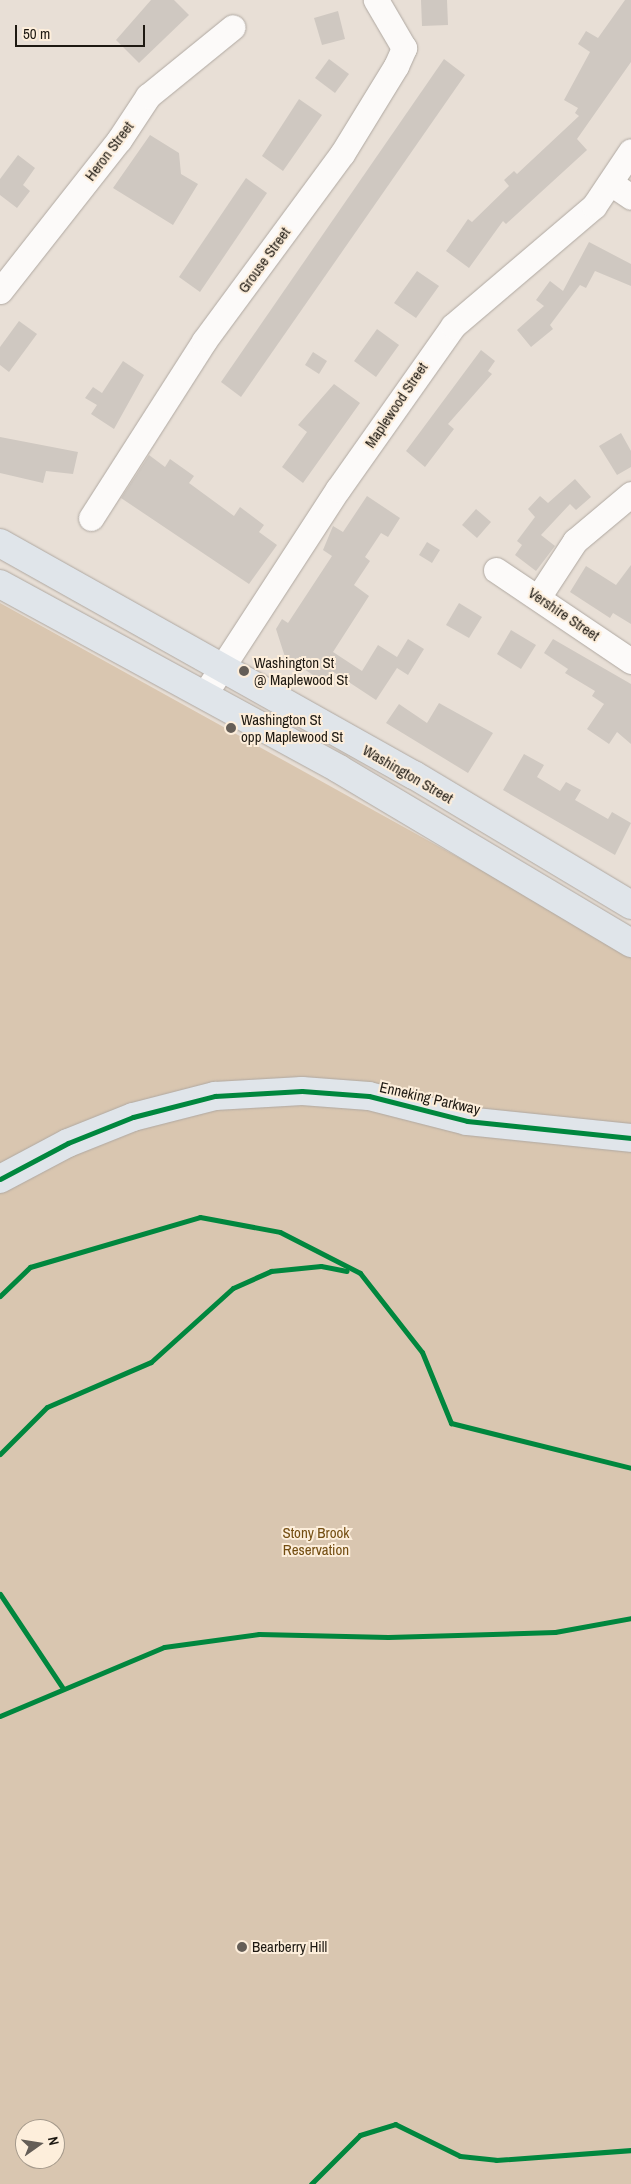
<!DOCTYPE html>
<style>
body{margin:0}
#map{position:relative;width:631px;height:2184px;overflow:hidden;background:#e8dfd6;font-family:"Archivo Narrow",sans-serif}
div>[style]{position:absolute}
.green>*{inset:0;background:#d9c6b0}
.building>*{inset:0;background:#cfc8c1}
.roads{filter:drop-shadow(0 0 1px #afa8a1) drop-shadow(0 0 1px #afa8a1)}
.minor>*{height:25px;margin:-12.5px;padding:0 12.5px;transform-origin:12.5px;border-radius:12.5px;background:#fcfaf9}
.major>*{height:28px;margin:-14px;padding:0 14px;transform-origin:14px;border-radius:14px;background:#e0e5ea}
.cycleway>*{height:5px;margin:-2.5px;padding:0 2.5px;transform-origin:2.5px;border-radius:2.5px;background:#00873e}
.dots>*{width:14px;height:14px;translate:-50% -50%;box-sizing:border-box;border:2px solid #fdeedb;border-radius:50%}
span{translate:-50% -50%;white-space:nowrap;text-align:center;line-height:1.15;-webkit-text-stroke:4px #fdeedb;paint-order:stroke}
.street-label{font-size:15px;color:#1e1912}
.poi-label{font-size:15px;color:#1e1912}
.left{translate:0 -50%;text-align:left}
.park-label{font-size:15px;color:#734d11}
.north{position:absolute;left:15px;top:2119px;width:50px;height:50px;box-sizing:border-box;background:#fdeedb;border:1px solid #a4998b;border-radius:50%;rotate:77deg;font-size:14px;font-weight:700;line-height:20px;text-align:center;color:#1e1912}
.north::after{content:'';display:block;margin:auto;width:18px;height:22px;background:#655e57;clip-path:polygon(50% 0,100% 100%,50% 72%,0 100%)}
.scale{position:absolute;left:15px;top:25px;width:130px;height:22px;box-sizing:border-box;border:2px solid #1e1912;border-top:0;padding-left:6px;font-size:15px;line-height:18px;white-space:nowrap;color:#1e1912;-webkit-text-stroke:4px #fdeedb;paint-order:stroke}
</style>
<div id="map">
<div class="green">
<div style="clip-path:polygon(evenodd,0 603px,631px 953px,631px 2184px,0 2184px,0 603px,25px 2129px,55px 2129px,55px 2159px,25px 2159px,25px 2129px)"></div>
</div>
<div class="building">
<div style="clip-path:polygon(151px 0,174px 0,189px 15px,139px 63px,116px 40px)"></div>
<div style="clip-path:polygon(421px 0,447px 0,448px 25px,422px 26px)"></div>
<div style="clip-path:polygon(625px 0,631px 0,631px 62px,577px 139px,587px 150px,506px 224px,503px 221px,469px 268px,446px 251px,468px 219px,472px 222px,509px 186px,504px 180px,514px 171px,517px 174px,579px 116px,575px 113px,578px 108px,564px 100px,590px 52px,578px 44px,586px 31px,598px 38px)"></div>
<div style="clip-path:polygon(338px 11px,345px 39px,322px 45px,314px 18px)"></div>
<div style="clip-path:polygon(329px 59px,349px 74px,335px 93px,315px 78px)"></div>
<div style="clip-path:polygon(444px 59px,465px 75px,241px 397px,221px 382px)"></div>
<div style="clip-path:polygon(299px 99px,322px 115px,283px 171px,262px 156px)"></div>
<div style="clip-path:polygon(150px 135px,179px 153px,181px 174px,198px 184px,173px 225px,113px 188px)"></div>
<div style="clip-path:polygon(18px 155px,35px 168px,23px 185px,30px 191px,17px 208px,0 195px,0 179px)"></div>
<div style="clip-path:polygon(246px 178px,267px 193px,200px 292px,179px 277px)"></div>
<div style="clip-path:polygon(589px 242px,631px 264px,631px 286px,595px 271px,586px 288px,580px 285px,550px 325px,553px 329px,531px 347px,517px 330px,544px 306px,536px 300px,550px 281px,563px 291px)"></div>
<div style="clip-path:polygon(417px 271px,439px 286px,416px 318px,394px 303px)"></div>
<div style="clip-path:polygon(19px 321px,37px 334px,9px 372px,0 365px,0 347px)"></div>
<div style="clip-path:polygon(377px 329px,399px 345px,376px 377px,354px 361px)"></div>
<div style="clip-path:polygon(481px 350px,495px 361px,488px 371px,492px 374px,448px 424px,454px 429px,425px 467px,406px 451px)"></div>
<div style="clip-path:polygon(313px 352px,327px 361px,319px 374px,305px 365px)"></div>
<div style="clip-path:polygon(123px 361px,144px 375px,114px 429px,91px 414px,97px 405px,85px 398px,93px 387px,102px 393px)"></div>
<div style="clip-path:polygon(334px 384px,360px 403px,303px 483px,282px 467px,307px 432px,298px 425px)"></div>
<div style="clip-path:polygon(621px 433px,631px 451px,631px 467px,617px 475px,599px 446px)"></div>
<div style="clip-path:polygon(0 437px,78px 452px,73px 474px,46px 471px,43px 483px,0 473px)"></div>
<div style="clip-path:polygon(149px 455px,165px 467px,170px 459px,194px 476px,189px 483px,234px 516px,240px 507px,264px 525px,259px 532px,277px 545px,249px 584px,121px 498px)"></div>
<div style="clip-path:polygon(575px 479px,591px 497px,576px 510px,570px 504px,541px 535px,555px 546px,536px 571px,515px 555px,522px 545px,517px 541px,535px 517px,528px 509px,540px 496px,548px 503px)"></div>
<div style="clip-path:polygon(367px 496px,400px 518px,388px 537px,381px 533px,365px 557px,370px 561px,354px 585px,369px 596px,333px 652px,362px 671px,378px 645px,397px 657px,408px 639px,424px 649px,408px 675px,397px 668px,376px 700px,332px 671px,324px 682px,285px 657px,276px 629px,282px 619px,288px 623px,332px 556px,323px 550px,333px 526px,343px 532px)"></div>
<div style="clip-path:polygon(476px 509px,491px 522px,477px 538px,462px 525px)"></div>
<div style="clip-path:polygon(427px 542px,440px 550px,432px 563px,419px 555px)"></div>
<div style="clip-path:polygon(631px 565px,631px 624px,613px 613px,610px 618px,570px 592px,586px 566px,616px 585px)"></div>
<div style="clip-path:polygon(459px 603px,482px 617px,469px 638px,446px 625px)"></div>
<div style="clip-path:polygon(511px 630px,536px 645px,521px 669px,497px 654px)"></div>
<div style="clip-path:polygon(553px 639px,631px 684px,631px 744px,617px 732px,609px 744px,587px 729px,604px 704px,592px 696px,595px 691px,565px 673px,568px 669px,544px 653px)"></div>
<div style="clip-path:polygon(439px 703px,493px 733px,468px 773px,386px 723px,399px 704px,427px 723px)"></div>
<div style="clip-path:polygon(524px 754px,544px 765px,537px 777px,560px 791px,566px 782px,581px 790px,575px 800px,608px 819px,612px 812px,631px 823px,615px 855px,503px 790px)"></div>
</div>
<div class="roads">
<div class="minor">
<div style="left:612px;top:184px;width:23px;rotate:34deg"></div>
<div style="left:0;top:291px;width:192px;rotate:-51.8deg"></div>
<div style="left:119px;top:140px;width:53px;rotate:-56.6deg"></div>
<div style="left:148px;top:96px;width:109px;rotate:-39.1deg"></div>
<div style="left:91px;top:518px;width:210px;rotate:-57.4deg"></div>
<div style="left:204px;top:341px;width:232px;rotate:-53.6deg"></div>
<div style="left:342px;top:154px;width:103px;rotate:-58.5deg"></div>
<div style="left:396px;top:66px;width:20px;rotate:-66deg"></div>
<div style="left:404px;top:48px;width:56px;rotate:-120.3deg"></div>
<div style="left:496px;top:570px;width:163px;rotate:34deg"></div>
<div style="left:539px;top:596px;width:66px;rotate:-56.8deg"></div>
<div style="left:575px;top:541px;width:73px;rotate:-40deg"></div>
<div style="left:204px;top:695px;width:246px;rotate:-57deg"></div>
<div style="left:338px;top:489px;width:199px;rotate:-54.8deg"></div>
<div style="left:453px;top:326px;width:185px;rotate:-40.4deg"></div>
<div style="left:594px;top:206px;width:66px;rotate:-56.1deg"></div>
</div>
<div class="major">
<div style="left:0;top:543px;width:475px;rotate:29.3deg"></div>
<div style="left:414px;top:775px;width:253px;rotate:30.9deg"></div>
<div style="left:0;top:584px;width:386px;rotate:28.6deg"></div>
<div style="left:339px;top:769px;width:340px;rotate:30.8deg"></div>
<div style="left:0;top:1179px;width:77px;rotate:-27.9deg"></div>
<div style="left:68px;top:1143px;width:70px;rotate:-21.8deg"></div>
<div style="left:133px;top:1117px;width:85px;rotate:-14.4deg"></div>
<div style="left:215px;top:1096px;width:87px;rotate:-3.3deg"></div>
<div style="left:302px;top:1091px;width:67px;rotate:4.3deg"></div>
<div style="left:369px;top:1096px;width:101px;rotate:14.3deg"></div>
<div style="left:467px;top:1121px;width:165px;rotate:5.9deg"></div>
</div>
</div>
<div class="cycleway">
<div style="left:0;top:1179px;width:77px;rotate:-27.9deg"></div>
<div style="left:68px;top:1143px;width:70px;rotate:-21.8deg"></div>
<div style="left:133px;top:1117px;width:85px;rotate:-14.4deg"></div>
<div style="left:215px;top:1096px;width:87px;rotate:-3.3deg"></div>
<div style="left:302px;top:1091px;width:67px;rotate:4.3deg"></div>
<div style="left:369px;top:1096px;width:101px;rotate:14.3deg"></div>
<div style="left:467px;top:1121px;width:165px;rotate:5.9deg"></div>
<div style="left:0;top:1296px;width:42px;rotate:-44deg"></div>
<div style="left:30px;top:1267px;width:177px;rotate:-16.4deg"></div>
<div style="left:200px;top:1217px;width:81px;rotate:10.6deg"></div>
<div style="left:280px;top:1232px;width:90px;rotate:27.1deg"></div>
<div style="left:360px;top:1273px;width:100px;rotate:51.9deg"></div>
<div style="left:422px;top:1352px;width:77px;rotate:67.8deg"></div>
<div style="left:451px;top:1423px;width:186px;rotate:14deg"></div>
<div style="left:0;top:1454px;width:66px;rotate:-45deg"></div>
<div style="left:47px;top:1407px;width:113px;rotate:-23.4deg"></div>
<div style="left:151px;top:1362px;width:110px;rotate:-42.1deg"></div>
<div style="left:233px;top:1288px;width:42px;rotate:-24.1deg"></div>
<div style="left:271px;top:1271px;width:50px;rotate:-5.7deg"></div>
<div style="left:321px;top:1266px;width:26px;rotate:11deg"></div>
<div style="left:0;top:1594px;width:112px;rotate:56.3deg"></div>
<div style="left:0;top:1716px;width:178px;rotate:-22.8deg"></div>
<div style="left:164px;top:1647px;width:96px;rotate:-7.8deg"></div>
<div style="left:259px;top:1634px;width:129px;rotate:1.3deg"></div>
<div style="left:388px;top:1637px;width:167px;rotate:-1.7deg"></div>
<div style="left:555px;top:1632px;width:77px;rotate:-10.4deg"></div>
<div style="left:311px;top:2184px;width:69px;rotate:-45deg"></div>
<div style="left:360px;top:2135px;width:37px;rotate:-17deg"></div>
<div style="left:395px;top:2124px;width:72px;rotate:26.2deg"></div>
<div style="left:460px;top:2156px;width:36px;rotate:6deg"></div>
<div style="left:496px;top:2160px;width:135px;rotate:-4.2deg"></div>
</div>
<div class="dots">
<div style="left:244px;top:671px;background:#655e57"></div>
<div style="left:231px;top:728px;background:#655e57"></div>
<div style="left:242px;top:1947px;background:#655e57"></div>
</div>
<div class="street-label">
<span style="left:109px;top:151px;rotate:-53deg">Heron Street</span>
<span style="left:264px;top:260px;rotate:-54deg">Grouse Street</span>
<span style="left:396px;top:405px;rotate:-56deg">Maplewood Street</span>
<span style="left:564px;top:614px;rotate:34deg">Vershire Street</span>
<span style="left:408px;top:774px;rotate:30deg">Washington Street</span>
<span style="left:430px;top:1098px;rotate:13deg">Enneking Parkway</span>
</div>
<div class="poi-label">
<span class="left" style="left:254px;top:671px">Washington St<br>@ Maplewood St</span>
<span class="left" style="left:241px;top:728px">Washington St<br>opp Maplewood St</span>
<span class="left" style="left:252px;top:1947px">Bearberry Hill</span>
</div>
<div class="park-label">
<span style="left:316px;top:1541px">Stony Brook<br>Reservation</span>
</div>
<div class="north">N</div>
<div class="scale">50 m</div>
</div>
